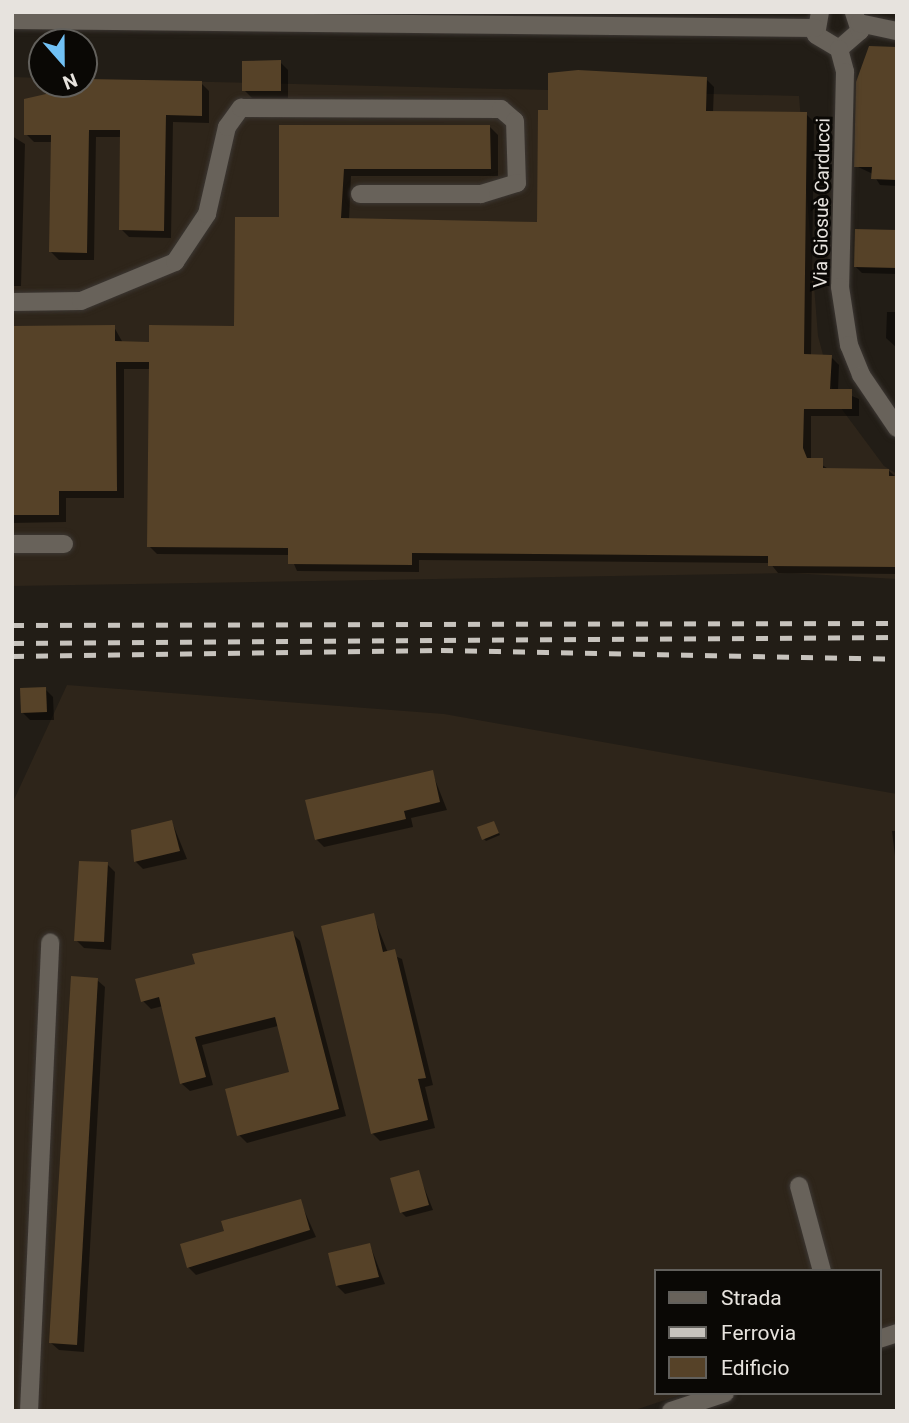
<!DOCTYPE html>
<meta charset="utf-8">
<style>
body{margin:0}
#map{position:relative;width:909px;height:1423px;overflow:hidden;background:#221d16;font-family:Roboto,sans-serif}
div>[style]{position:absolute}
.built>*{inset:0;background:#2e251a}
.shadow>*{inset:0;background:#0007}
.building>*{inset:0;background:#564228}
.roads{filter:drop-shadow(0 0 2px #3c3733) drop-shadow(0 0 2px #3c3733)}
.minor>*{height:18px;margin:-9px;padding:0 9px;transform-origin:9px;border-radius:9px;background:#68625a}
.rail>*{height:5px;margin-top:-2.5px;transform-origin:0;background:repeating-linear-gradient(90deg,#c7c3bd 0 12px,transparent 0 24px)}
span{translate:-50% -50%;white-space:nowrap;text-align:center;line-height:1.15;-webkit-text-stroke:6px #0a0805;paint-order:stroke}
.street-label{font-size:19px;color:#e7e3de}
.frame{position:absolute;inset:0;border:14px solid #e7e3de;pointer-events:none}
.legend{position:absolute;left:654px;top:1269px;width:228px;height:126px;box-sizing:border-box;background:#0a0805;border:2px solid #62605c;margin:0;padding:9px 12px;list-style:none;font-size:21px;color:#e7e3de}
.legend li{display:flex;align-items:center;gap:14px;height:35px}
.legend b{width:35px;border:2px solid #62605c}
.north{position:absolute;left:28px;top:28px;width:70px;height:70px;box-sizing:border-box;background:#0a0805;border:2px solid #62605c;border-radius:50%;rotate:159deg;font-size:19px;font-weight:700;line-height:28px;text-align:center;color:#e7e3de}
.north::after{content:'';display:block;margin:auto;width:24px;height:32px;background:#71c1f5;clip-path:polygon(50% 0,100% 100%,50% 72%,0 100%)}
</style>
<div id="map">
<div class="built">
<div style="clip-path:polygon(12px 77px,42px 78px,42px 84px,84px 84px,84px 79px,799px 96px,818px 336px,835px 400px,884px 466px,897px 474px,897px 579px,790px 573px,12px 586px)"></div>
<div style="clip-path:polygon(67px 685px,444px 714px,897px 794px,897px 1325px,879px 1331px,879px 1271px,655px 1271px,655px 1393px,686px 1393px,632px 1411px,12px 1411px,12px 804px)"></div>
</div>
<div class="shadow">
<div style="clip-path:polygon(897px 49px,897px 186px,880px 185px,873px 174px,856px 166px)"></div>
<div style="clip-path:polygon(280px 62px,288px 70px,288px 98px,252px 98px,244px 90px)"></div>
<div style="clip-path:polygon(706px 79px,714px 87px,713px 113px,806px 114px,814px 122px,811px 356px,831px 357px,839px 365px,838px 390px,859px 399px,859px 416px,811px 416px,811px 458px,830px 470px,888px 470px,897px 478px,897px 574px,778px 573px,770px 563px,419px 560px,419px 572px,297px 571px,290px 555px,157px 554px,149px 546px,151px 369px,124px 369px,124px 498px,66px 498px,66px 522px,12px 523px,12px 328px,114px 327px,123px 343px,151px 344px,236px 327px,281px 219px,281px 127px,490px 127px,498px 135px,498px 176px,351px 176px,349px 220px,539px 224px,550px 112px)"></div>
<div style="clip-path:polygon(201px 83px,209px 91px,209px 123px,173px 122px,171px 238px,129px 237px,121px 229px,122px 137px,96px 137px,94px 260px,59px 260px,51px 252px,52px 142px,34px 142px,26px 134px)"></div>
<div style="clip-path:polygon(12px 136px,25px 144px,21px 286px,12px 286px)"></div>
<div style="clip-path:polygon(897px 232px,897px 284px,896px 274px,862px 273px,855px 266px)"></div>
<div style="clip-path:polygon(887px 312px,897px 312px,897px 348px,886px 338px)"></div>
<div style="clip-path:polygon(45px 689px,53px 697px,54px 720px,30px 720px,22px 712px)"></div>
<div style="clip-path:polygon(432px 772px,447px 810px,411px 818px,413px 827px,324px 847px,316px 839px)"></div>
<div style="clip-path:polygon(172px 822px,187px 859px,143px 869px,135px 861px)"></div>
<div style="clip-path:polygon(494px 823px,500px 835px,486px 841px,484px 839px)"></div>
<div style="clip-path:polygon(892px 831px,897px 831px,897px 873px)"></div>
<div style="clip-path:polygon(107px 864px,115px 872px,111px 950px,84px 948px,76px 940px)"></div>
<div style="clip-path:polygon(373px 915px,388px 953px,402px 959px,433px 1085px,425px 1087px,435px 1128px,380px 1141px,372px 1133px)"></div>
<div style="clip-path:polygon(292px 933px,300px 941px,346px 1116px,247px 1143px,239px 1135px,291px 1073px,278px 1026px,202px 1045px,213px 1085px,190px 1091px,182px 1084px,163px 1006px,151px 1009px,143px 1001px,197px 965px)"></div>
<div style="clip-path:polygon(97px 980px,105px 987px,84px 1352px,59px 1350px,51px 1343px)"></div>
<div style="clip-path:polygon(418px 1172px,433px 1210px,406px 1217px,401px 1212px)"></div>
<div style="clip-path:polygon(300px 1201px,316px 1237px,196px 1275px,188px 1267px,226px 1233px)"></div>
<div style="clip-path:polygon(370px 1245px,385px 1284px,345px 1294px,337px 1286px)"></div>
</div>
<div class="building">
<div style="clip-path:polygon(869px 46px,897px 47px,897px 180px,871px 179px,872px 167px,854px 167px,856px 82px)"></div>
<div style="clip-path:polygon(281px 60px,281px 91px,242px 91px,242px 61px)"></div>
<div style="clip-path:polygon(578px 70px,707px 77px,706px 111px,807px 112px,804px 354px,832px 355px,830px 389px,852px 389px,852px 409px,804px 409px,803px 448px,807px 458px,823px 458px,823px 468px,889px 469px,889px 476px,897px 476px,897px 567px,768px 566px,768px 556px,412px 553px,412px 565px,288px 564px,288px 548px,147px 547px,149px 362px,116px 362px,117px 491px,59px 491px,59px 515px,12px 515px,12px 326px,115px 325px,115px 341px,149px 342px,149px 325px,234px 326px,235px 217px,279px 217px,279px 125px,490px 125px,491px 169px,344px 169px,341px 218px,537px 222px,538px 110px,548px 110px,548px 73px)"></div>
<div style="clip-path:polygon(84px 79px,202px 81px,202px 116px,166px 115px,164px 231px,119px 230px,120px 130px,89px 130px,87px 253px,49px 252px,51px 135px,24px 135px,24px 99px,46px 94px,46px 86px,83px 86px)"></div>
<div style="clip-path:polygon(855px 229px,897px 230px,897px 268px,854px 267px)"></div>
<div style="clip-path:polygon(46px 687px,47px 712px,21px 713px,20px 688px)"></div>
<div style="clip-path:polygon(433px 770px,440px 802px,404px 811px,406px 819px,315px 840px,305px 800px)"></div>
<div style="clip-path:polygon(172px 820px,180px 851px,134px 862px,131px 830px)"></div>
<div style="clip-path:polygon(494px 821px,499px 833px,482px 840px,477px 827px)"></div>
<div style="clip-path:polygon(79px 861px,108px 862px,104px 942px,74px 941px)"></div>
<div style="clip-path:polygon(374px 913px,383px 952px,395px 949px,426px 1078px,418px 1079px,428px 1120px,371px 1134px,321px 926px)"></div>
<div style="clip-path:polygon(293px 931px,339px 1109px,237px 1136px,225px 1089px,289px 1072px,275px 1017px,195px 1037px,206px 1077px,180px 1084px,159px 997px,141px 1002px,135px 979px,195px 964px,192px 954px)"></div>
<div style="clip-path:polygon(71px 976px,98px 978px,77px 1345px,49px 1343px)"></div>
<div style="clip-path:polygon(419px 1170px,429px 1205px,400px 1213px,390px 1178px)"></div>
<div style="clip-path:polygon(301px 1199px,310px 1230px,187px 1268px,180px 1244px,224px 1231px,221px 1221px)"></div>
<div style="clip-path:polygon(370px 1243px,379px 1277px,336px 1286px,328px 1253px)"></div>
</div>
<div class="roads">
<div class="minor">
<div style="left:820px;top:12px;width:23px;rotate:100deg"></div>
<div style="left:816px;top:35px;width:27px;rotate:31deg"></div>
<div style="left:839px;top:49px;width:28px;rotate:-41deg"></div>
<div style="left:860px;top:31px;width:20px;rotate:-108deg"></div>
<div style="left:12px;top:20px;width:803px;rotate:0.57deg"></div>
<div style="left:859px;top:23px;width:39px;rotate:12deg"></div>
<div style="left:839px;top:49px;width:24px;rotate:75deg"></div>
<div style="left:845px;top:72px;width:215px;rotate:91.3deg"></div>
<div style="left:840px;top:287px;width:59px;rotate:81.2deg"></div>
<div style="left:849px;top:345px;width:32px;rotate:68deg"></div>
<div style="left:861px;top:375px;width:64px;rotate:55.8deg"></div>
<div style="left:12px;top:302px;width:69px;rotate:-0.8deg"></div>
<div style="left:81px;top:301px;width:102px;rotate:-22.5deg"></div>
<div style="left:175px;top:262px;width:58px;rotate:-56.3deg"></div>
<div style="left:207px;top:214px;width:89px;rotate:-77.1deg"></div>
<div style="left:227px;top:127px;width:24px;rotate:-54deg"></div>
<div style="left:241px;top:108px;width:260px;rotate:0.2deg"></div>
<div style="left:501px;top:109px;width:18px;rotate:41deg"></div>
<div style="left:515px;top:121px;width:62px;rotate:88.2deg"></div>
<div style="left:517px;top:183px;width:38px;rotate:163deg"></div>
<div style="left:481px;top:194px;width:121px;rotate:180deg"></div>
<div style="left:12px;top:544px;width:52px"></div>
<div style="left:799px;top:1186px;width:88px;rotate:74.9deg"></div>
<div style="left:879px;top:1339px;width:19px;rotate:-18deg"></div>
<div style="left:29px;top:1411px;width:469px;rotate:-87.4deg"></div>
<div style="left:671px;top:1411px;width:57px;rotate:-18.4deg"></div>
</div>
</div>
<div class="rail">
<div style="left:12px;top:625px;width:885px;rotate:-0.13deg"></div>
<div style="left:12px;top:643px;width:885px;rotate:-0.39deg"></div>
<div style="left:12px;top:656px;width:429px;rotate:-0.8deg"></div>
<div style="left:441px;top:650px;width:456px;rotate:1.1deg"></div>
</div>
<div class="street-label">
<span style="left:822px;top:203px;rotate:-89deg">Via Giosuè Carducci</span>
</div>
<div class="frame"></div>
<ul class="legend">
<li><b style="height:9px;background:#68625a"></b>Strada</li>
<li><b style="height:9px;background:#c7c3bd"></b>Ferrovia</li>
<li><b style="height:19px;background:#564228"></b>Edificio</li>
</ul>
<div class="north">N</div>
</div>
